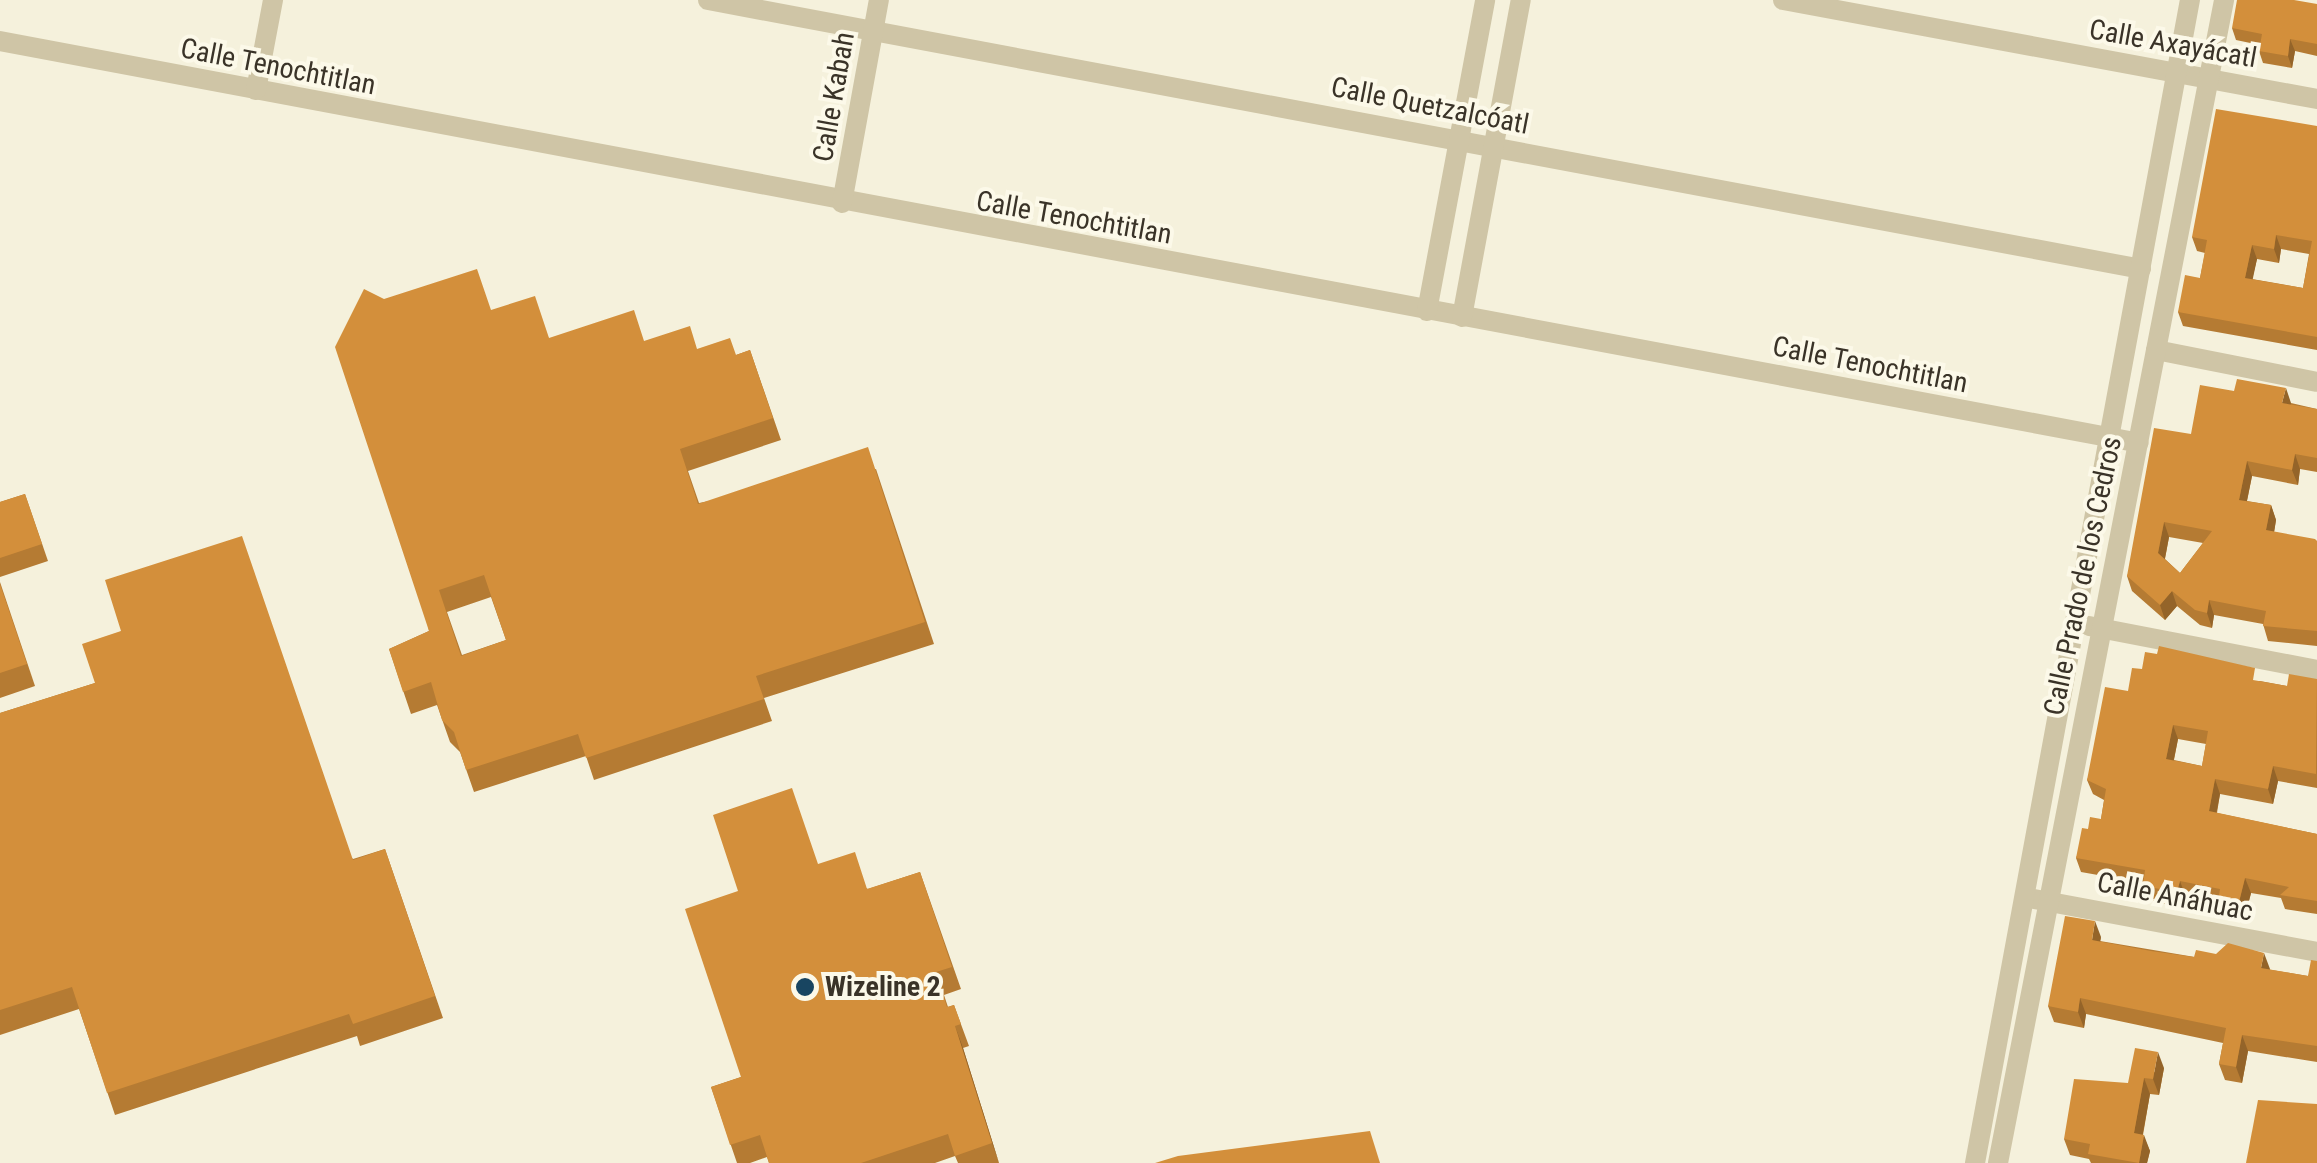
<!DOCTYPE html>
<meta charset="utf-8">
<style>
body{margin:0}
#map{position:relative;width:2317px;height:1163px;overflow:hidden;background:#f5f1dc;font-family:"Roboto Condensed",sans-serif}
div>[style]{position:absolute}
.minor>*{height:20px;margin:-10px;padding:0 10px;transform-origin:10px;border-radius:10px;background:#cfc5a6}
.wall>*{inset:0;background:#b57b33}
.shaded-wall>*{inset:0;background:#946429}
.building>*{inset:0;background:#d38f3b}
.dots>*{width:28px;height:28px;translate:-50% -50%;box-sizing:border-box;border:5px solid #fcf9e9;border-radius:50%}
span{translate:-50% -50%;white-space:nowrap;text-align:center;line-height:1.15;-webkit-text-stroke:8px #fcf9e9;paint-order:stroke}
.street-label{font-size:28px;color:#3a3328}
.poi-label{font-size:28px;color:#3a3328;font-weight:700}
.left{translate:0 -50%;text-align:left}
</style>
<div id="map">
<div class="minor">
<div style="left:708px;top:0;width:1458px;rotate:10.63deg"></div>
<div style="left:1783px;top:0;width:543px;rotate:10.5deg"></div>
<div style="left:0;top:41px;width:2176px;rotate:10.64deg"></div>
<div style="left:256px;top:90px;width:92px;rotate:-79.3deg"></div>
<div style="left:842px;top:203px;width:206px;rotate:-79.7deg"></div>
<div style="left:1427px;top:311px;width:316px;rotate:-79.4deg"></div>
<div style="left:1462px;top:317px;width:322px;rotate:-79.5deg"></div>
<div style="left:2156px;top:350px;width:164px;rotate:11.2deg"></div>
<div style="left:2089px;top:626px;width:232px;rotate:10.9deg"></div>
<div style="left:2034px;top:899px;width:288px;rotate:10.6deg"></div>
<div style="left:1975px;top:1163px;width:1183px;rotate:-79.53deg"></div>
<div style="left:1998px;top:1163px;width:1185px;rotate:-79deg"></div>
</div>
<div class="wall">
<div style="clip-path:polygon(2317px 4px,2317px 56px,2295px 51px,2292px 68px,2263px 63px,2259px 51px,2260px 45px,2236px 40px,2232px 28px)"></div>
<div style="clip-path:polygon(evenodd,2317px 126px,2317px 350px,2183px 326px,2178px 312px,2200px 278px,2205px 253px,2197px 251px,2192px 237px,2317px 126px,2281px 249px,2309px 254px,2303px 288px,2252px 279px,2257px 259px,2279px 263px,2281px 249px)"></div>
<div style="clip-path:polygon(evenodd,384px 299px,491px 310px,549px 338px,645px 341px,736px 355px,750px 350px,781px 440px,688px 471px,699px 503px,876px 469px,934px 644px,764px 698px,772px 721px,594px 780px,586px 756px,474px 792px,460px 752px,450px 742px,437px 705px,411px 714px,389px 649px,429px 631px,384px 299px,491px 597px,506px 640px,462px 655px,447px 612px,491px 597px)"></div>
<div style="clip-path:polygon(evenodd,2291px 403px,2317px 409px,2317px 472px,2300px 469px,2298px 485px,2252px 476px,2247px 501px,2271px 505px,2276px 520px,2274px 532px,2317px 541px,2317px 646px,2268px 641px,2263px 624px,2214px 615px,2212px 628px,2200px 625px,2177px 606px,2165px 620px,2132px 591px,2127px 576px,2191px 434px,2291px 403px,2169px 537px,2203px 543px,2180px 573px,2165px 559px,2169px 537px)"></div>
<div style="clip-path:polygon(25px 494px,48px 561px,0 577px,0 502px)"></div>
<div style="clip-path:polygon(0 582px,35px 686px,0 698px)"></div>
<div style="clip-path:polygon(121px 631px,353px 859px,385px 849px,443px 1018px,360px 1046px,357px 1036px,115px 1115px,79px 1009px,0 1035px,0 713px,95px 683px)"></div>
<div style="clip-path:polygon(evenodd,2317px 679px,2317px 788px,2278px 781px,2273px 804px,2220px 794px,2217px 813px,2317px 834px,2317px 914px,2285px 909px,2281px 898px,2251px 893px,2244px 920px,2223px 917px,2218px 902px,2185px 895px,2183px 907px,2148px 900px,2143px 883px,2081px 872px,2076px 858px,2088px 829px,2101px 819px,2104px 800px,2093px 794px,2087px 780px,2128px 691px,2260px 681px,2287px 686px,2317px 679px,2178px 739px,2206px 744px,2202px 766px,2174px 760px,2178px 739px)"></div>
<div style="clip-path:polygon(819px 864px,868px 889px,920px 872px,961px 989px,944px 995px,948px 1007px,954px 1005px,962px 1027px,969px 1046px,963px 1048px,999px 1163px,958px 1163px,955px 1156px,935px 1163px,769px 1163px,767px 1157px,750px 1163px,737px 1163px,711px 1087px,741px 1077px,738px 891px)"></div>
<div style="clip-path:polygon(2101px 937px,2100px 941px,2308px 976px,2317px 961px,2317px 1062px,2248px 1051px,2242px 1083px,2225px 1080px,2219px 1064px,2223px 1043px,2086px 1014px,2084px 1028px,2054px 1022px,2048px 1006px)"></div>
<div style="clip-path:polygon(2164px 1068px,2159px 1095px,2150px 1094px,2143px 1135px,2150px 1151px,2147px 1163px,2091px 1163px,2089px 1159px,2070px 1155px,2064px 1139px,2128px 1083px)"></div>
</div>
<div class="shaded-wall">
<div style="clip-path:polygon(2290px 39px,2295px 51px,2292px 68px,2288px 56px)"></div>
<div style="clip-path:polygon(2276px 235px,2281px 249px,2279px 263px,2274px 249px)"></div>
<div style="clip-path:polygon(2252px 245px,2257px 259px,2250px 292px,2245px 278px)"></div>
<div style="clip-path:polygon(2286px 388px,2291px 403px,2288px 418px,2282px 403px)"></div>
<div style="clip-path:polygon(2295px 454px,2300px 469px,2298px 485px,2292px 470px)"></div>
<div style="clip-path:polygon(2247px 461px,2252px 476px,2244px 515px,2239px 500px)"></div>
<div style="clip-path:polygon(2271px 505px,2276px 520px,2272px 545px,2266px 530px)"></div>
<div style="clip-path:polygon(2164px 522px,2169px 537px,2163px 568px,2158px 553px)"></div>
<div style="clip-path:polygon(2172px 591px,2177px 606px,2165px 620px,2160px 605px)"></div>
<div style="clip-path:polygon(2209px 600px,2214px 615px,2212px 628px,2207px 613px)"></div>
<div style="clip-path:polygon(2173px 725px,2178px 739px,2171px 773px,2166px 759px)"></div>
<div style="clip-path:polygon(2273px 766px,2278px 781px,2273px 804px,2268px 789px)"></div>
<div style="clip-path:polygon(2215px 779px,2220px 794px,2214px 825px,2209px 811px)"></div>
<div style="clip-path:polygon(2245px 878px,2251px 893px,2244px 920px,2238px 906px)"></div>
<div style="clip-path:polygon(2180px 881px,2185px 895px,2183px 907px,2177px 892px)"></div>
<div style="clip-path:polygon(2095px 921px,2101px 937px,2098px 956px,2092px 940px)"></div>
<div style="clip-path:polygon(2264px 953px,2270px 969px,2266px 984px,2261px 968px)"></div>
<div style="clip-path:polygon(2080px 998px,2086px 1014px,2084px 1028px,2078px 1012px)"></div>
<div style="clip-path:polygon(955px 1026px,963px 1048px,999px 1163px,992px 1143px)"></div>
<div style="clip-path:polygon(2242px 1035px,2248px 1051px,2242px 1083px,2236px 1067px)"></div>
<div style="clip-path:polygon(2158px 1052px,2164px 1068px,2159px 1095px,2153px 1079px)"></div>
<div style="clip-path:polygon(2144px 1078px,2150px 1094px,2140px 1149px,2134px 1133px)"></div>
<div style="clip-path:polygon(2144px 1135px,2150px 1151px,2147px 1163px,2139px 1163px)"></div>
</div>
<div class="building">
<div style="clip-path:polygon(2237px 0,2294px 0,2317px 4px,2317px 44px,2290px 39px,2288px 56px,2259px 51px,2262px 34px,2232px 28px)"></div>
<div style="clip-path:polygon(evenodd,2216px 109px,2317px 126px,2317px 337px,2178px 312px,2185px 275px,2200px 278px,2207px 240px,2192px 237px,2216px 109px,2276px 235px,2312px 241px,2303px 288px,2245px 278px,2252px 245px,2274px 249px,2276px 235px)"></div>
<div style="clip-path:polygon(evenodd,477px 269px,491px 310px,535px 296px,549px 338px,634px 310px,644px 341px,690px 326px,697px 349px,730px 338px,736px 355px,750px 350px,773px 418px,680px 449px,698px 504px,868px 447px,925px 622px,756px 676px,764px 699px,586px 758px,578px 734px,466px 770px,454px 732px,442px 720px,431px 682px,403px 692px,389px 649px,429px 631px,335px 347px,364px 289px,384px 299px,477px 269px,484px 575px,506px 640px,461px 656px,439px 590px,484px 575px)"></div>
<div style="clip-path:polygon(evenodd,2237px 379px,2286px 388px,2282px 403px,2317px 409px,2317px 458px,2295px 454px,2292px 470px,2247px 461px,2239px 500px,2271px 505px,2266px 530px,2315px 539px,2317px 541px,2317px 631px,2263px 626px,2266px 611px,2209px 600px,2207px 613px,2195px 610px,2172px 591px,2160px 605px,2127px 576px,2154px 428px,2191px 434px,2200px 385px,2234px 391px,2237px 379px,2164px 522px,2212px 531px,2180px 573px,2158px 553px,2164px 522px)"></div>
<div style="clip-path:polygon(25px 494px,42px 544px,0 558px,0 502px)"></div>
<div style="clip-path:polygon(242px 536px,353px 860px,385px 849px,435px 996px,353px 1024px,349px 1014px,107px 1093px,72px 987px,0 1010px,0 713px,95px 683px,82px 644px,121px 631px,105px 580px)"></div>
<div style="clip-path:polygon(0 584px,27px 664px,0 673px)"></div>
<div style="clip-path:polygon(evenodd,2159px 646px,2255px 668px,2253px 680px,2287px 686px,2289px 674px,2317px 679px,2316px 774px,2273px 766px,2268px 789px,2215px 779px,2209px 811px,2317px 834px,2317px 901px,2280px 895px,2289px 887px,2245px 878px,2238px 906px,2218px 902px,2220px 889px,2180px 881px,2177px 892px,2143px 886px,2145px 870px,2076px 858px,2082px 828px,2088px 829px,2090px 817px,2101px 819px,2106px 789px,2087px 780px,2105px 687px,2128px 691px,2132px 668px,2142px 669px,2145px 652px,2157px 654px,2159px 646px,2173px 725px,2208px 731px,2202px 766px,2166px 759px,2173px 725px)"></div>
<div style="clip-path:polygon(792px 788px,818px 864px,855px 852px,867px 889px,920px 872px,952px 967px,936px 972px,947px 1007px,954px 1005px,961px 1024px,955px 1026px,992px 1143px,955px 1156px,948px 1134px,861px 1163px,769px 1163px,760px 1135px,730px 1145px,711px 1087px,741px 1077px,685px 909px,738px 891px,713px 815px)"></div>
<div style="clip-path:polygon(2065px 916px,2095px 921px,2092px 940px,2151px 951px,2194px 957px,2196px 950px,2216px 954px,2228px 943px,2264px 953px,2261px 968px,2308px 976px,2311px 960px,2317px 961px,2317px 1046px,2242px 1035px,2236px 1067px,2219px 1064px,2226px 1028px,2080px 998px,2078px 1012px,2048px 1006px)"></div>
<div style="clip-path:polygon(2135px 1048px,2158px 1052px,2153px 1079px,2144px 1078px,2134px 1133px,2144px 1135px,2139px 1163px,2088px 1154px,2090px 1144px,2064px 1139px,2074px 1079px,2128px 1083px)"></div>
<div style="clip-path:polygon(2258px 1100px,2317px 1104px,2317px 1163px,2246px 1163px)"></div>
<div style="clip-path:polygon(1370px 1131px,1380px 1163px,1155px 1163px,1178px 1156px)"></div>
</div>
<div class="dots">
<div style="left:805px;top:987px;background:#184561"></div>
</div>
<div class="street-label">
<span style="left:2173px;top:44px;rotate:10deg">Calle Axayácatl</span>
<span style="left:278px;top:67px;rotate:11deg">Calle Tenochtitlan</span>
<span style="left:834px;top:97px;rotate:-80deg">Calle Kabah</span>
<span style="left:1430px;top:106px;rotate:11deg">Calle Quetzalcóatl</span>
<span style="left:1074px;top:218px;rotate:10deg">Calle Tenochtitlan</span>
<span style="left:1870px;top:365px;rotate:11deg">Calle Tenochtitlan</span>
<span style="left:2083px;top:576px;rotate:-78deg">Calle Prado de los Cedros</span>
<span style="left:2175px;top:897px;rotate:11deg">Calle Anáhuac</span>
</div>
<div class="poi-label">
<span class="left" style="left:825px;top:987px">Wizeline 2</span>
</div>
</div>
